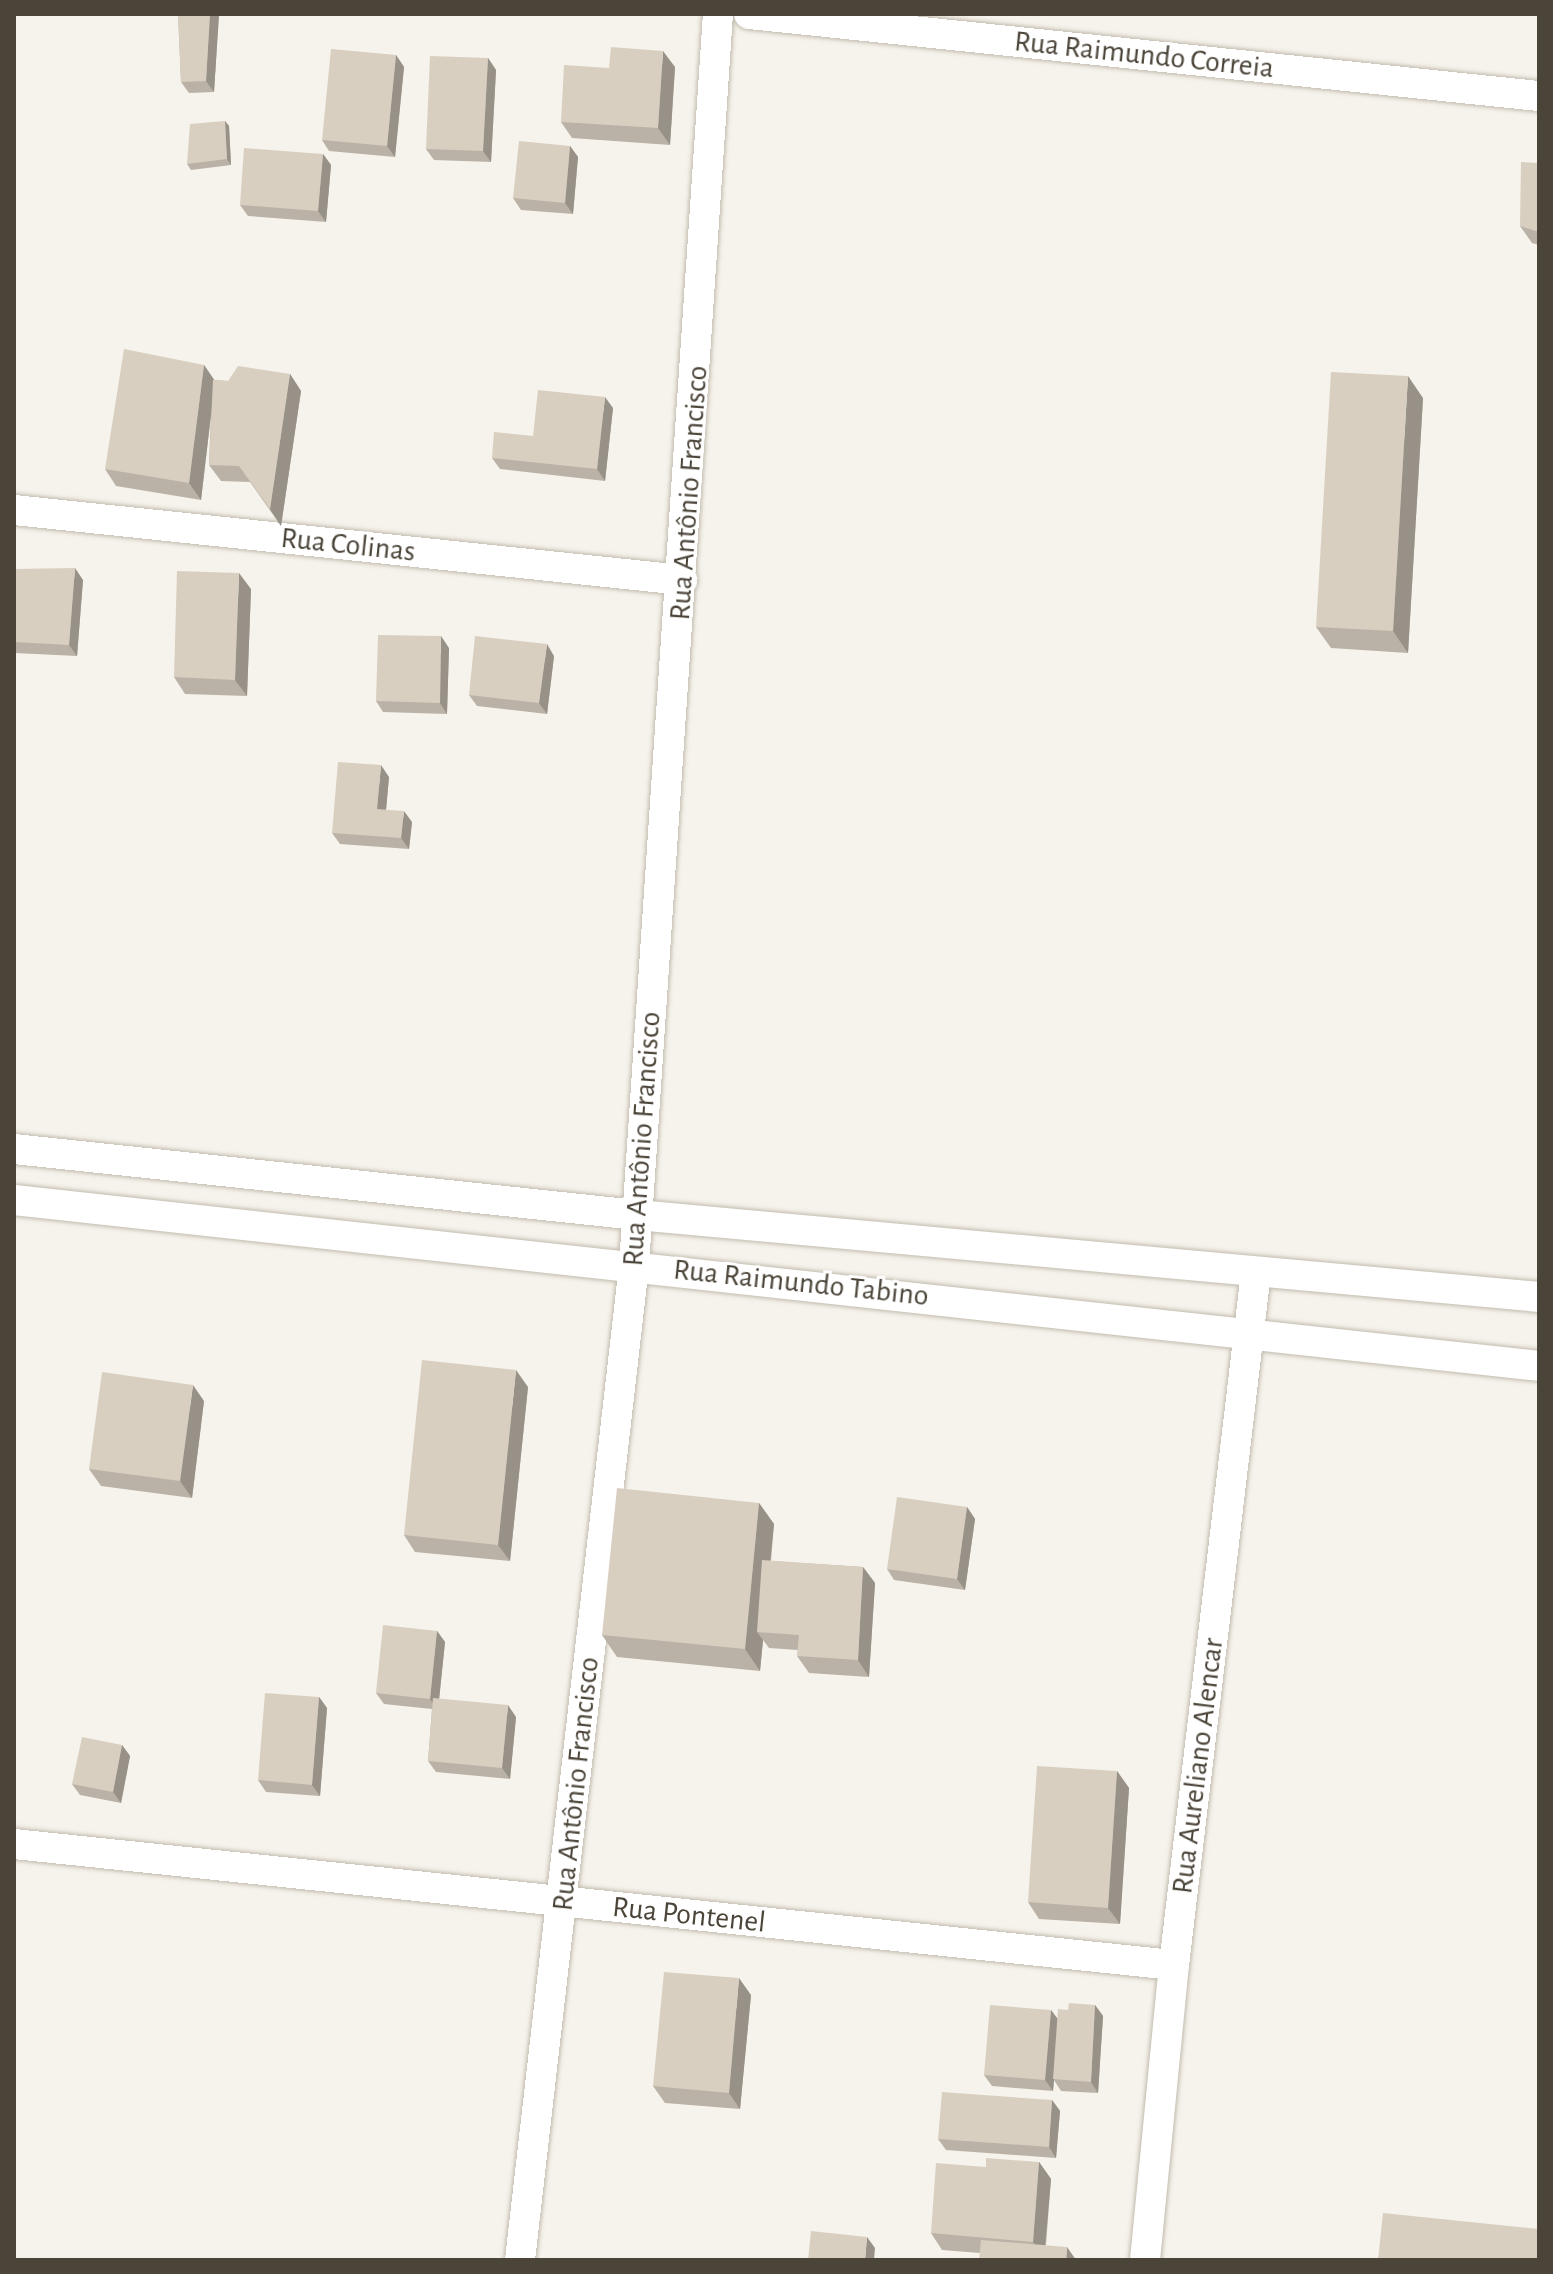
<!DOCTYPE html>
<meta charset="utf-8">
<style>
body{margin:0}
#map{position:relative;width:1553px;height:2274px;overflow:hidden;background:#f6f3ec;font-family:"Alegreya Sans",sans-serif}
div>[style]{position:absolute}
.roads{filter:drop-shadow(0 0 2px #c2bbae) drop-shadow(0 0 2px #c2bbae)}
.minor>*{height:30px;margin:-15px;padding:0 15px;transform-origin:15px;border-radius:15px;background:#fff}
.wall>*{inset:0;background:#bab2a6}
.shaded-wall>*{inset:0;background:#979187}
.building>*{inset:0;background:#d8cfc1}
span{translate:-50% -50%;white-space:nowrap;text-align:center;line-height:1.15;-webkit-text-stroke:6px #fff;paint-order:stroke}
.street-label{font-size:30px;color:#4b4439}
.frame{position:absolute;inset:0;border:16px solid #4b4439;pointer-events:none}
</style>
<div id="map">
<div class="roads">
<div class="minor">
<div style="left:749px;top:14px;width:794px;rotate:5.93deg"></div>
<div style="left:14px;top:510px;width:672px;rotate:5.98deg"></div>
<div style="left:14px;top:1149px;width:626px;rotate:6.05deg"></div>
<div style="left:637px;top:1215px;width:906px;rotate:5.19deg"></div>
<div style="left:14px;top:1200px;width:1534px;rotate:6.21deg"></div>
<div style="left:14px;top:1844px;width:1166px;rotate:5.96deg"></div>
<div style="left:520px;top:2260px;width:1002px;rotate:-83.46deg"></div>
<div style="left:634px;top:1265px;width:1254px;rotate:-86.16deg"></div>
<div style="left:1145px;top:2260px;width:296px;rotate:-84.4deg"></div>
<div style="left:1174px;top:1965px;width:698px;rotate:-83.25deg"></div>
</div>
</div>
<div class="wall">
<div style="clip-path:polygon(178px 14px,219px 14px,214px 92px,189px 93px,181px 82px)"></div>
<div style="clip-path:polygon(396px 55px,404px 67px,395px 157px,329px 151px,322px 140px)"></div>
<div style="clip-path:polygon(488px 58px,496px 70px,491px 162px,434px 160px,426px 149px)"></div>
<div style="clip-path:polygon(675px 67px,670px 145px,572px 138px,561px 122px,609px 68px)"></div>
<div style="clip-path:polygon(225px 121px,229px 126px,231px 165px,191px 170px,187px 164px)"></div>
<div style="clip-path:polygon(570px 146px,578px 157px,573px 214px,521px 210px,513px 198px)"></div>
<div style="clip-path:polygon(1539px 153px,1539px 245px,1532px 243px,1520px 226px,1539px 163px)"></div>
<div style="clip-path:polygon(323px 154px,331px 165px,326px 222px,248px 216px,240px 205px)"></div>
<div style="clip-path:polygon(204px 365px,214px 380px,228px 381px,290px 374px,301px 391px,281px 526px,250px 482px,221px 481px,209px 465px,211px 414px,201px 500px,116px 486px,105px 469px)"></div>
<div style="clip-path:polygon(1423px 398px,1408px 653px,1331px 648px,1316px 627px)"></div>
<div style="clip-path:polygon(613px 408px,605px 481px,500px 469px,492px 458px)"></div>
<div style="clip-path:polygon(14px 569px,83px 580px,77px 656px,14px 653px)"></div>
<div style="clip-path:polygon(251px 589px,247px 696px,185px 694px,174px 677px)"></div>
<div style="clip-path:polygon(449px 648px,447px 714px,383px 712px,376px 701px)"></div>
<div style="clip-path:polygon(554px 656px,547px 714px,477px 706px,469px 695px)"></div>
<div style="clip-path:polygon(389px 777px,386px 810px,412px 822px,409px 849px,340px 844px,332px 833px)"></div>
<div style="clip-path:polygon(528px 1387px,510px 1561px,415px 1552px,404px 1535px)"></div>
<div style="clip-path:polygon(204px 1401px,192px 1498px,101px 1486px,89px 1469px)"></div>
<div style="clip-path:polygon(759px 1503px,774px 1524px,771px 1561px,863px 1567px,875px 1583px,869px 1677px,809px 1673px,797px 1656px,798px 1650px,769px 1648px,763px 1640px,760px 1671px,617px 1657px,602px 1635px)"></div>
<div style="clip-path:polygon(967px 1507px,975px 1519px,965px 1590px,894px 1580px,887px 1569px)"></div>
<div style="clip-path:polygon(437px 1631px,445px 1642px,439px 1699px,516px 1717px,510px 1779px,436px 1772px,428px 1761px,432px 1709px,384px 1704px,376px 1693px)"></div>
<div style="clip-path:polygon(319px 1697px,327px 1708px,320px 1796px,266px 1792px,258px 1780px)"></div>
<div style="clip-path:polygon(122px 1745px,130px 1756px,121px 1803px,80px 1795px,72px 1784px)"></div>
<div style="clip-path:polygon(1117px 1771px,1129px 1788px,1120px 1924px,1039px 1919px,1028px 1902px)"></div>
<div style="clip-path:polygon(751px 1995px,740px 2109px,665px 2103px,653px 2086px)"></div>
<div style="clip-path:polygon(1095px 2005px,1103px 2016px,1098px 2093px,1061px 2091px,1054px 2080px,1053px 2091px,992px 2086px,984px 2075px,1051px 2010px,1057px 2018px,1068px 2010px)"></div>
<div style="clip-path:polygon(1052px 2100px,1060px 2111px,1056px 2158px,946px 2150px,938px 2139px)"></div>
<div style="clip-path:polygon(1039px 2162px,1051px 2179px,1046px 2245px,980px 2253px,942px 2250px,931px 2233px,986px 2167px)"></div>
</div>
<div class="shaded-wall">
<div style="clip-path:polygon(210px 14px,219px 14px,214px 92px,206px 81px)"></div>
<div style="clip-path:polygon(663px 51px,675px 67px,670px 145px,658px 128px)"></div>
<div style="clip-path:polygon(396px 55px,404px 67px,395px 157px,387px 146px)"></div>
<div style="clip-path:polygon(488px 58px,496px 70px,491px 162px,483px 151px)"></div>
<div style="clip-path:polygon(225px 121px,229px 126px,231px 165px,227px 159px)"></div>
<div style="clip-path:polygon(570px 146px,578px 157px,573px 214px,565px 203px)"></div>
<div style="clip-path:polygon(323px 154px,331px 165px,326px 222px,318px 211px)"></div>
<div style="clip-path:polygon(204px 365px,215px 381px,201px 500px,189px 483px)"></div>
<div style="clip-path:polygon(290px 374px,301px 391px,281px 526px,270px 509px)"></div>
<div style="clip-path:polygon(1408px 376px,1423px 398px,1408px 653px,1393px 631px)"></div>
<div style="clip-path:polygon(605px 397px,613px 408px,605px 481px,597px 469px)"></div>
<div style="clip-path:polygon(75px 568px,83px 580px,77px 656px,69px 645px)"></div>
<div style="clip-path:polygon(239px 573px,251px 589px,247px 696px,235px 680px)"></div>
<div style="clip-path:polygon(441px 636px,449px 648px,447px 714px,440px 703px)"></div>
<div style="clip-path:polygon(547px 644px,554px 656px,547px 714px,539px 703px)"></div>
<div style="clip-path:polygon(381px 765px,389px 777px,385px 821px,377px 809px)"></div>
<div style="clip-path:polygon(404px 811px,412px 822px,409px 849px,401px 838px)"></div>
<div style="clip-path:polygon(516px 1370px,528px 1387px,510px 1561px,498px 1545px)"></div>
<div style="clip-path:polygon(193px 1385px,204px 1401px,192px 1498px,180px 1481px)"></div>
<div style="clip-path:polygon(759px 1503px,774px 1524px,763px 1632px,757px 1632px,763px 1640px,760px 1671px,745px 1649px)"></div>
<div style="clip-path:polygon(967px 1507px,975px 1519px,965px 1590px,957px 1579px)"></div>
<div style="clip-path:polygon(863px 1567px,875px 1583px,869px 1677px,858px 1660px)"></div>
<div style="clip-path:polygon(437px 1631px,445px 1642px,438px 1710px,430px 1699px)"></div>
<div style="clip-path:polygon(319px 1697px,327px 1708px,320px 1796px,312px 1785px)"></div>
<div style="clip-path:polygon(508px 1705px,516px 1717px,510px 1779px,502px 1768px)"></div>
<div style="clip-path:polygon(122px 1745px,130px 1756px,121px 1803px,113px 1792px)"></div>
<div style="clip-path:polygon(1117px 1771px,1129px 1788px,1120px 1924px,1108px 1908px)"></div>
<div style="clip-path:polygon(739px 1978px,751px 1995px,740px 2109px,729px 2093px)"></div>
<div style="clip-path:polygon(1095px 2005px,1103px 2016px,1098px 2093px,1091px 2082px)"></div>
<div style="clip-path:polygon(1051px 2010px,1059px 2021px,1053px 2091px,1045px 2080px)"></div>
<div style="clip-path:polygon(1052px 2100px,1060px 2111px,1056px 2158px,1049px 2147px)"></div>
<div style="clip-path:polygon(1039px 2162px,1051px 2179px,1044px 2258px,1033px 2242px)"></div>
<div style="clip-path:polygon(867px 2237px,875px 2248px,874px 2260px,865px 2260px)"></div>
<div style="clip-path:polygon(1067px 2247px,1076px 2260px,1066px 2260px)"></div>
</div>
<div class="building">
<div style="clip-path:polygon(178px 14px,210px 14px,206px 81px,181px 82px)"></div>
<div style="clip-path:polygon(611px 47px,663px 51px,658px 128px,561px 122px,564px 65px,609px 68px)"></div>
<div style="clip-path:polygon(331px 49px,396px 55px,387px 146px,322px 140px)"></div>
<div style="clip-path:polygon(430px 56px,488px 58px,483px 151px,426px 149px)"></div>
<div style="clip-path:polygon(225px 121px,227px 159px,187px 164px,190px 124px)"></div>
<div style="clip-path:polygon(519px 141px,570px 146px,565px 203px,513px 198px)"></div>
<div style="clip-path:polygon(244px 148px,323px 154px,318px 211px,240px 205px)"></div>
<div style="clip-path:polygon(1539px 153px,1539px 232px,1520px 226px,1521px 162px,1539px 163px)"></div>
<div style="clip-path:polygon(124px 349px,204px 365px,189px 483px,105px 469px)"></div>
<div style="clip-path:polygon(238px 366px,290px 374px,270px 509px,239px 466px,209px 465px,213px 380px,228px 381px)"></div>
<div style="clip-path:polygon(1331px 372px,1408px 376px,1393px 631px,1316px 627px)"></div>
<div style="clip-path:polygon(538px 390px,605px 397px,597px 469px,492px 458px,494px 432px,533px 436px)"></div>
<div style="clip-path:polygon(75px 568px,69px 645px,14px 642px,14px 569px)"></div>
<div style="clip-path:polygon(177px 571px,239px 573px,235px 680px,174px 677px)"></div>
<div style="clip-path:polygon(378px 635px,441px 636px,440px 703px,376px 701px)"></div>
<div style="clip-path:polygon(475px 636px,547px 644px,539px 703px,469px 695px)"></div>
<div style="clip-path:polygon(338px 762px,381px 765px,377px 809px,404px 811px,401px 838px,332px 833px)"></div>
<div style="clip-path:polygon(422px 1360px,516px 1370px,498px 1545px,404px 1535px)"></div>
<div style="clip-path:polygon(102px 1372px,193px 1385px,180px 1481px,89px 1469px)"></div>
<div style="clip-path:polygon(617px 1488px,759px 1503px,745px 1649px,602px 1635px)"></div>
<div style="clip-path:polygon(897px 1497px,967px 1507px,957px 1579px,887px 1569px)"></div>
<div style="clip-path:polygon(762px 1560px,863px 1567px,858px 1660px,797px 1656px,799px 1635px,757px 1632px)"></div>
<div style="clip-path:polygon(383px 1625px,437px 1631px,430px 1699px,376px 1693px)"></div>
<div style="clip-path:polygon(265px 1693px,319px 1697px,312px 1785px,258px 1780px)"></div>
<div style="clip-path:polygon(433px 1698px,508px 1705px,502px 1768px,428px 1761px)"></div>
<div style="clip-path:polygon(82px 1737px,122px 1745px,113px 1792px,72px 1784px)"></div>
<div style="clip-path:polygon(1037px 1766px,1117px 1771px,1108px 1908px,1028px 1902px)"></div>
<div style="clip-path:polygon(664px 1972px,739px 1978px,729px 2093px,653px 2086px)"></div>
<div style="clip-path:polygon(1069px 2003px,1095px 2005px,1091px 2082px,1053px 2079px,1058px 2009px,1068px 2010px)"></div>
<div style="clip-path:polygon(990px 2005px,1051px 2010px,1045px 2080px,984px 2075px)"></div>
<div style="clip-path:polygon(942px 2092px,1052px 2100px,1049px 2147px,938px 2139px)"></div>
<div style="clip-path:polygon(986px 2158px,1039px 2162px,1033px 2242px,931px 2233px,936px 2163px,986px 2167px)"></div>
<div style="clip-path:polygon(1383px 2213px,1539px 2229px,1539px 2260px,1378px 2260px)"></div>
<div style="clip-path:polygon(811px 2231px,867px 2237px,865px 2260px,808px 2260px)"></div>
<div style="clip-path:polygon(981px 2240px,1067px 2247px,1066px 2260px,979px 2260px)"></div>
</div>
<div class="street-label">
<span style="left:1144px;top:55px;rotate:6deg">Rua Raimundo Correia</span>
<span style="left:689px;top:493px;rotate:-86deg">Rua Antônio Francisco</span>
<span style="left:348px;top:545px;rotate:6deg">Rua Colinas</span>
<span style="left:642px;top:1139px;rotate:-86deg">Rua Antônio Francisco</span>
<span style="left:801px;top:1283px;rotate:6deg">Rua Raimundo Tabino</span>
<span style="left:1198px;top:1766px;rotate:-83deg">Rua Aureliano Alencar</span>
<span style="left:576px;top:1784px;rotate:-84deg">Rua Antônio Francisco</span>
<span style="left:689px;top:1915px;rotate:6deg">Rua Pontenel</span>
</div>
<div class="frame"></div>
</div>
